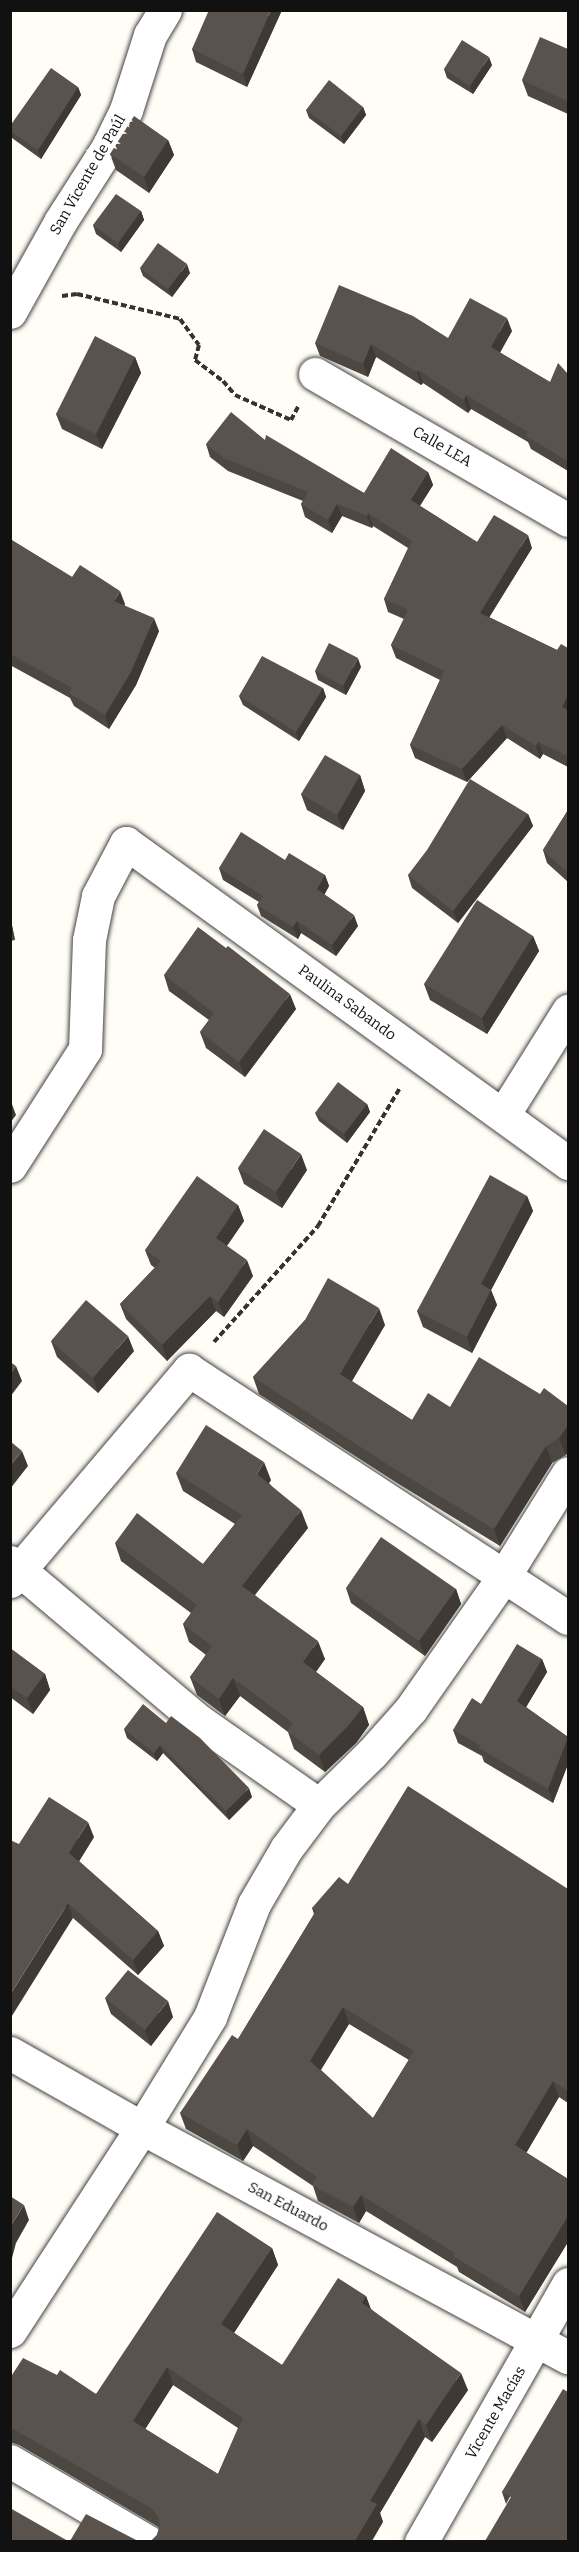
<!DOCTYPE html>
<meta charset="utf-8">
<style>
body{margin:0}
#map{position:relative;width:579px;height:2552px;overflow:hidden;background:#fffdf5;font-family:Bitter,serif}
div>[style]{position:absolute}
.path>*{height:4px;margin-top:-2px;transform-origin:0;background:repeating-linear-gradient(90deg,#333 0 6px,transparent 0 9px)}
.roads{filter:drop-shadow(0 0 2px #444) drop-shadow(0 0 2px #444)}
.pedestrian>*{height:33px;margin:-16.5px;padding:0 16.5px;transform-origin:16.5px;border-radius:16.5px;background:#fff}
.minor>*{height:33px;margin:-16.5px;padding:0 16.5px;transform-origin:16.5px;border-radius:16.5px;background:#fff}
.wall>*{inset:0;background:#4d4742}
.shaded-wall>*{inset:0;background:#3f3936}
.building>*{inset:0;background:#5a524d}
span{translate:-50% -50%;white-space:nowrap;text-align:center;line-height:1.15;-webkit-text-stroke:6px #fff;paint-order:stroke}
.street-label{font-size:15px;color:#111}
.frame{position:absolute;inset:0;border:12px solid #111;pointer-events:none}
</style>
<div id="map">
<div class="path">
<div style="left:62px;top:296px;width:15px;rotate:-8deg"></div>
<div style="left:77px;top:294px;width:106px;rotate:13.6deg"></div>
<div style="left:180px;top:319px;width:32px;rotate:54deg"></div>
<div style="left:199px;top:345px;width:16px;rotate:105deg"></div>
<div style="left:195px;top:360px;width:35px;rotate:37deg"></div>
<div style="left:223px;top:381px;width:18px;rotate:49deg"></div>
<div style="left:235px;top:395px;width:61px;rotate:24.1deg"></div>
<div style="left:291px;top:420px;width:15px;rotate:-62deg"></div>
<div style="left:214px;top:1342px;width:156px;rotate:-48.1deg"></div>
<div style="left:318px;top:1226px;width:161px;rotate:-59.3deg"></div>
</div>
<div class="roads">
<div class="pedestrian">
<div style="left:10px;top:312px;width:103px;rotate:-60.9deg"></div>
<div style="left:60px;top:222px;width:89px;rotate:-57.4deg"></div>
<div style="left:108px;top:147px;width:41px;rotate:-64.1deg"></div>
<div style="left:126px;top:110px;width:79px;rotate:-72.3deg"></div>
<div style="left:150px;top:35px;width:29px;rotate:-59deg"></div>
<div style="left:10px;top:1562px;width:247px;rotate:40.1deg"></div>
<div style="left:199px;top:1721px;width:146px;rotate:35deg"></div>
</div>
<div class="minor">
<div style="left:315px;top:374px;width:292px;rotate:30deg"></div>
<div style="left:503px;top:1115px;width:123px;rotate:-58deg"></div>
<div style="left:10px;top:1166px;width:139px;rotate:-57.3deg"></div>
<div style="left:85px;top:1049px;width:109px;rotate:-87.9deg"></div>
<div style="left:89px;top:940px;width:45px;rotate:-78.4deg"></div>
<div style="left:98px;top:896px;width:60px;rotate:-62.2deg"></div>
<div style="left:126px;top:843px;width:546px;rotate:35.9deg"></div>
<div style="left:10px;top:1581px;width:277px;rotate:-49.7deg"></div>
<div style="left:189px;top:1370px;width:453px;rotate:33.2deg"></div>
<div style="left:10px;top:2053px;width:152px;rotate:29.6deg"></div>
<div style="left:142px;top:2128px;width:484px;rotate:28.3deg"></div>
<div style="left:10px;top:2331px;width:242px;rotate:-57deg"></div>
<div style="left:142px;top:2128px;width:130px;rotate:-58.5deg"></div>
<div style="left:210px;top:2017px;width:121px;rotate:-68.7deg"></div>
<div style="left:254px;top:1904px;width:64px;rotate:-59.8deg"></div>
<div style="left:286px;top:1849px;width:55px;rotate:-53.1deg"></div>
<div style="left:319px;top:1805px;width:74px;rotate:-44.5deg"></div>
<div style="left:372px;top:1753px;width:59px;rotate:-48.4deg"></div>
<div style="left:411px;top:1709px;width:162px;rotate:-55deg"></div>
<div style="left:504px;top:1576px;width:121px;rotate:-58.1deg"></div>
<div style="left:10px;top:2461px;width:160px;rotate:30.4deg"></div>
<div style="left:421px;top:2542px;width:297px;rotate:-60.3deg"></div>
</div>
</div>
<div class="wall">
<div style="clip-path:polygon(282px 10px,247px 87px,196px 62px,192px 49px)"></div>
<div style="clip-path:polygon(568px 49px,568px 114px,528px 96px,522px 80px)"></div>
<div style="clip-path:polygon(492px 65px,473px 94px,447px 78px,444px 69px)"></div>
<div style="clip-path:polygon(78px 87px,81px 95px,41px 159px,12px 138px,10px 135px,10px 126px)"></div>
<div style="clip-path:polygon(363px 107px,366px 115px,344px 144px,309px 118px,306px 110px)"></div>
<div style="clip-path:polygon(168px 140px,174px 155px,149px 193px,116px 170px,110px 154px)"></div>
<div style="clip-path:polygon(141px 211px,144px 220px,121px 252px,96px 234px,93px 225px)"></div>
<div style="clip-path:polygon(140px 268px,190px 273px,172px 297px,143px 276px)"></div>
<div style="clip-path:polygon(512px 331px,500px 353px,550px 382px,568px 374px,568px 471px,531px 449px,528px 442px,471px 409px,468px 413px,423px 383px,421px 385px,376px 357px,368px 377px,320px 356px,315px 343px,448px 338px)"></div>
<div style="clip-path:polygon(135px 357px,141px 373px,102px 449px,62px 429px,56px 414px)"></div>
<div style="clip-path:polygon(265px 440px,364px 493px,428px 472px,433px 485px,420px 506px,477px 542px,532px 548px,489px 617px,557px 650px,568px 648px,568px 767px,543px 754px,540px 759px,507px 738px,467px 782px,415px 758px,410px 745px,440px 680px,396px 658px,391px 645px,404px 619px,388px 612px,384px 599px,408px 548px,373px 526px,372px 528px,342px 516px,332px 533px,305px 517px,301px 504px,303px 501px,228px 471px,210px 457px,206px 444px)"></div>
<div style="clip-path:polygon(10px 539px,72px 577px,125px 604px,124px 605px,159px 631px,136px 685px,109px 729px,74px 706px,70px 698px,10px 665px)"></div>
<div style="clip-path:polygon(361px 667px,346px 695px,318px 680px,315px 671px)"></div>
<div style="clip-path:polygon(323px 688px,326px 697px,299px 741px,243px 705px,239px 696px)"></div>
<div style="clip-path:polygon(360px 775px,365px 791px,343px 830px,307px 810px,301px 794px)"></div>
<div style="clip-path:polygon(568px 810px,568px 882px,547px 863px,543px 850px)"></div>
<div style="clip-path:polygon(528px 814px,533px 826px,458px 923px,412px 888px,408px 875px)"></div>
<div style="clip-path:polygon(285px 860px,325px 875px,329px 886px,324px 895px,358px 926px,336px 956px,301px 933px,298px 939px,261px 916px,257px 905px,259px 902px,223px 880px,219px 868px)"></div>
<div style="clip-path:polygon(10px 916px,15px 940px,10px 941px)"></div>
<div style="clip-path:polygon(533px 936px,539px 951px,487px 1034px,430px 1000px,424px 984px)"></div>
<div style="clip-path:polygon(226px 948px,296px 1009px,245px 1077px,206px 1048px,200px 1032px,209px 1020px,169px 991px,164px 975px)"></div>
<div style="clip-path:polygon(367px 1104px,370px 1112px,347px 1143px,319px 1121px,315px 1113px)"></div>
<div style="clip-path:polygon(238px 1168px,307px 1170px,282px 1208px,244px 1184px)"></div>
<div style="clip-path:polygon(527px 1196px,533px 1211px,491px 1290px,497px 1305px,472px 1353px,423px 1327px,417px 1311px)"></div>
<div style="clip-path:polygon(238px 1205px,244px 1221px,227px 1246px,253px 1276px,224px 1317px,216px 1311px,167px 1361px,126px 1319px,120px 1304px,155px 1268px,151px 1265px,145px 1250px)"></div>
<div style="clip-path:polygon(305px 1320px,385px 1325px,352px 1381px,412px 1420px,450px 1407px,540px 1394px,568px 1406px,568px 1451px,566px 1455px,552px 1463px,500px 1546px,397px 1483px,259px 1394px,253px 1377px)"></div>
<div style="clip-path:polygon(51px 1341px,134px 1351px,98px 1393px,57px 1357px)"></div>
<div style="clip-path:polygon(176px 1473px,271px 1480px,269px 1483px,308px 1528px,255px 1595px,325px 1659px,316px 1672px,363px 1707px,369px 1725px,356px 1743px,325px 1772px,294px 1749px,288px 1732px,240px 1696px,225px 1716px,197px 1695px,190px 1677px,206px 1655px,189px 1642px,183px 1624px,191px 1613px,121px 1561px,115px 1543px,203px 1564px,235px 1524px,183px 1491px)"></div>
<div style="clip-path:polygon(346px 1588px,456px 1589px,461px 1604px,425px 1656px,351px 1603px)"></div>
<div style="clip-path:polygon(10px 1648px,45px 1674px,50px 1690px,33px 1714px,10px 1697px)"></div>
<div style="clip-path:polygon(542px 1659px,547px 1672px,526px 1707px,568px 1737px,568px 1764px,553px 1803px,484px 1762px,482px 1756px,458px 1743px,453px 1730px,481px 1704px)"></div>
<div style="clip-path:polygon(166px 1723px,252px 1797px,229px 1820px,163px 1753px,157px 1761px,127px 1738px,124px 1729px)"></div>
<div style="clip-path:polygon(94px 1837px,79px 1861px,158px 1931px,164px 1946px,138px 1975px,73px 1918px,19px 1844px)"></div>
<div style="clip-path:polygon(evenodd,348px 1884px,568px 1889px,568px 1887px,568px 2103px,559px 2097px,526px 2153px,568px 2179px,568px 2242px,525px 2312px,459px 2272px,457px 2267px,366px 2211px,359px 2223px,318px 2201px,313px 2186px,253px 2146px,243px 2161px,186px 2129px,180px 2113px,238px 2039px,314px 1914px,312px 1908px,348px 1884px,349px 2024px,409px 2060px,373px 2118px,321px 2070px,349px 2024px)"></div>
<div style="clip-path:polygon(105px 1998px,173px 2017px,151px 2046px,111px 2014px)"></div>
<div style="clip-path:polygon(evenodd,272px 2248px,278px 2265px,234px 2333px,282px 2365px,366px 2296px,371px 2309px,468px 2390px,432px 2442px,425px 2437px,380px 2513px,383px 2522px,151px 2541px,157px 2535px,159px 2528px,157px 2526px,19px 2445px,10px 2442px,10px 2378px,57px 2375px,96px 2394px,272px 2248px,173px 2385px,238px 2428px,218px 2474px,145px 2429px,173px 2385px)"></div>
<div style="clip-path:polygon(568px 2392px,506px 2504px,502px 2492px)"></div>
</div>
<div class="shaded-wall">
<div style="clip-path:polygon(271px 10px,282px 10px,247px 87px,243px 74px)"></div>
<div style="clip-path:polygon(489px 57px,492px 65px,473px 94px,470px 86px)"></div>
<div style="clip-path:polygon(78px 87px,81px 95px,41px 159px,38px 150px)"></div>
<div style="clip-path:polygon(363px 107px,366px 115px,344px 144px,341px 136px)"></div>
<div style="clip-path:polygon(168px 140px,174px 155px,149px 193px,144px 177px)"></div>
<div style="clip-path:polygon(141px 211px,144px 220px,121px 252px,118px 243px)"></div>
<div style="clip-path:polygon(187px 264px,190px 273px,172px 297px,168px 289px)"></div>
<div style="clip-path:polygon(507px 318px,512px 331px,495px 360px,491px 347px)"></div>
<div style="clip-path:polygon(371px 344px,376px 357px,368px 377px,363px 364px)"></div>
<div style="clip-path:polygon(135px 357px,141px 373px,102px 449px,96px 434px)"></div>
<div style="clip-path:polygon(418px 370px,423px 383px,421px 385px,417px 372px)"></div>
<div style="clip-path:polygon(466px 395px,471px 409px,468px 413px,464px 400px)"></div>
<div style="clip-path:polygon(428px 472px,433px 485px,415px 513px,411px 500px)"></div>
<div style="clip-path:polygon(337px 504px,342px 516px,332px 533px,328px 520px)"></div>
<div style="clip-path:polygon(368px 513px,373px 526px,372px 528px,367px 516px)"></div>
<div style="clip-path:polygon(528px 535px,532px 548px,484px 626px,480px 613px)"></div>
<div style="clip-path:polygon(120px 591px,125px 604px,119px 614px,114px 601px)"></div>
<div style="clip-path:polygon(154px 618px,159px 631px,136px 685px,109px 729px,105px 715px)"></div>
<div style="clip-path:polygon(358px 658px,361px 667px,346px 695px,343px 686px)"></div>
<div style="clip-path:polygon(323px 688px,326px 697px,299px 741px,296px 732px)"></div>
<div style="clip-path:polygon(568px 695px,568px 716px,562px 707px)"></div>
<div style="clip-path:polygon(502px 725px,507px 738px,467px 782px,462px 769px)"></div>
<div style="clip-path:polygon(538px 742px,543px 754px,540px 759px,536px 746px)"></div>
<div style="clip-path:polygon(360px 775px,365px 791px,343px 830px,337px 815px)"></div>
<div style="clip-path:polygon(528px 814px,533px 826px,458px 923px,453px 911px)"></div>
<div style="clip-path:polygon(325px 875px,329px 886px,321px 901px,317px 889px)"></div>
<div style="clip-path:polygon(354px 915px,358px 926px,336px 956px,332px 945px)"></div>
<div style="clip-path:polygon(10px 916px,15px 940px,10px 928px)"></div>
<div style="clip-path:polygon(297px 921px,301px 933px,298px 939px,293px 927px)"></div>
<div style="clip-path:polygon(533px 936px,539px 951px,487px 1034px,482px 1018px)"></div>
<div style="clip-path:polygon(290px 994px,296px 1009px,245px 1077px,239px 1062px)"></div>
<div style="clip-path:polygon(10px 1099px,16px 1115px,10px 1123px)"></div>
<div style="clip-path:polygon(367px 1104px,370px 1112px,347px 1143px,344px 1134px)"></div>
<div style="clip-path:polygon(301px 1154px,307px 1170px,282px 1208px,276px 1192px)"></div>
<div style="clip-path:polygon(527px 1196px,533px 1211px,491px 1290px,497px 1305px,472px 1353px,467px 1337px,481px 1284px)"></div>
<div style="clip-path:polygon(238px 1205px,244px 1221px,221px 1254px,216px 1238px)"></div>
<div style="clip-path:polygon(247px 1260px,253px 1276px,224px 1317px,218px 1302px)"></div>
<div style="clip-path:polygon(210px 1296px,216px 1311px,167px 1361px,162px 1345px)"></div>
<div style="clip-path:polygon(379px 1308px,385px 1325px,346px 1391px,340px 1374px)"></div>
<div style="clip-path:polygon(128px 1336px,134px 1351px,98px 1393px,93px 1378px)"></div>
<div style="clip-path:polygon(16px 1366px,22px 1381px,10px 1397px,10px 1374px)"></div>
<div style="clip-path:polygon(568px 1425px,568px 1451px,566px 1455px,559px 1438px)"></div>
<div style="clip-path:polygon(546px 1446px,552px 1463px,500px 1546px,494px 1529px)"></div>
<div style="clip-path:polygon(22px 1451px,28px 1466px,10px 1489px,10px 1466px)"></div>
<div style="clip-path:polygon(264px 1462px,271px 1480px,263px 1492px,257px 1474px)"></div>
<div style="clip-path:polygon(301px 1510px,308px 1528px,248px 1603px,242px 1586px)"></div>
<div style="clip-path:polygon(456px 1589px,461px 1604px,425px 1656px,419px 1641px)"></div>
<div style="clip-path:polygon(318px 1641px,325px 1659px,310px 1680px,303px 1662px)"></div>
<div style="clip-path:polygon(542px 1659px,547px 1672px,522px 1714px,517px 1701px)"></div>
<div style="clip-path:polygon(45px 1674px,50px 1690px,33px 1714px,27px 1698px)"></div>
<div style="clip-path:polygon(233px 1678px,240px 1696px,225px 1716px,219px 1699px)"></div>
<div style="clip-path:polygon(363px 1707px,369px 1725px,356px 1743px,325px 1772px,319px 1755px)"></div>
<div style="clip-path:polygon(568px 1738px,568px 1764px,553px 1803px,548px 1789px)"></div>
<div style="clip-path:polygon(160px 1745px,163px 1753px,157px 1761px,154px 1753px)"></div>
<div style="clip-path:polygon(249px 1788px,252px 1797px,229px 1820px,226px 1811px)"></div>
<div style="clip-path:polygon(88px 1822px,94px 1837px,75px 1868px,69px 1853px)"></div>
<div style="clip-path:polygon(68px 1903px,73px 1918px,10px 2019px,10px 1995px)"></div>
<div style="clip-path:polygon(158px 1931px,164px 1946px,138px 1975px,133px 1960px)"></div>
<div style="clip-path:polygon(168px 2001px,173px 2017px,151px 2046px,145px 2030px)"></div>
<div style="clip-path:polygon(343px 2007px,349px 2024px,316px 2077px,310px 2061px)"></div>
<div style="clip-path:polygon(553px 2081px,559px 2097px,521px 2162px,515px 2145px)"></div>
<div style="clip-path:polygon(247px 2129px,253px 2146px,243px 2161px,237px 2145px)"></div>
<div style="clip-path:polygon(361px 2195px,366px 2211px,359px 2223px,353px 2207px)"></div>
<div style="clip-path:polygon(24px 2205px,29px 2220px,16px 2243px,12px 2258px,10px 2254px,10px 2227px)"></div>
<div style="clip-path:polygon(568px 2216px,568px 2242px,525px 2312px,519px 2296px)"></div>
<div style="clip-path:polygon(272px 2248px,278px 2265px,228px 2342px,221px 2324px)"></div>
<div style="clip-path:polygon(366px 2296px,372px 2314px,362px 2303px)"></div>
<div style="clip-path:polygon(167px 2367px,173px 2385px,139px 2439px,133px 2421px)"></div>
<div style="clip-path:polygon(461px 2373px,468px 2390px,432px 2442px,426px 2425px)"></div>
<div style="clip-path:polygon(419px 2419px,425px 2437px,380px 2513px,383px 2522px,372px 2541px,355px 2541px,370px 2501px)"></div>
</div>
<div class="building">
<div style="clip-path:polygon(209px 10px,271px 10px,243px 74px,192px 49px)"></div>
<div style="clip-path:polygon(540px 37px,568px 49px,568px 97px,567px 101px,522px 80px)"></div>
<div style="clip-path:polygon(462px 40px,489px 57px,470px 86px,444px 69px)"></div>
<div style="clip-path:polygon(51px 68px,78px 87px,38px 150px,10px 131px,10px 126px)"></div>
<div style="clip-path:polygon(329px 80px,363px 107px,341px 136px,306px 110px)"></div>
<div style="clip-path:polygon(134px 116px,168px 140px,144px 177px,110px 154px)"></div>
<div style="clip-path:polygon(116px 194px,141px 211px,118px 243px,93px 225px)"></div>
<div style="clip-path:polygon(158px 243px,187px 264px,168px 289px,140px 268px)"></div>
<div style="clip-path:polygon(339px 285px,413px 316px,448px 338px,470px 298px,507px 318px,491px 347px,550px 382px,558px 363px,568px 374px,568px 461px,526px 436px,528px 432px,466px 395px,464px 400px,418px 370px,417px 372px,371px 344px,363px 364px,315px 343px)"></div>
<div style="clip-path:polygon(95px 336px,135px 357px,96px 434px,56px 414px)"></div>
<div style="clip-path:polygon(231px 412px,265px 440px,266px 435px,364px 493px,391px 448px,428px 472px,411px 500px,477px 542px,494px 515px,528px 535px,480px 613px,557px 650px,561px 644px,568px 648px,568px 695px,562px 707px,568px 710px,568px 756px,538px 742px,536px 746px,502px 725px,462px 769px,410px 745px,444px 671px,391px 645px,408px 610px,384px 599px,412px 541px,368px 513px,367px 516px,337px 504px,328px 520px,301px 504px,308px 492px,224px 458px,206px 444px)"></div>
<div style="clip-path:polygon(10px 539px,72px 577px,80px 565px,120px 591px,114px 601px,154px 618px,131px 672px,105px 715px,69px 693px,72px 688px,10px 654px)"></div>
<div style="clip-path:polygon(329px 643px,358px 658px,343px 686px,315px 671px)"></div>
<div style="clip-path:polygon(262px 656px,323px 688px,296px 732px,239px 696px)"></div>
<div style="clip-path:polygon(325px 755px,360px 775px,337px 815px,301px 794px)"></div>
<div style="clip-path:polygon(470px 779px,528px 814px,453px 911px,408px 875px,427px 850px)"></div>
<div style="clip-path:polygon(568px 810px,568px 873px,543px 850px)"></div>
<div style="clip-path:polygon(241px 832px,285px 860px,289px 853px,325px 875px,317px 889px,354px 915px,332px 945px,297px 921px,293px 927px,257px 905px,263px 896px,219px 868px)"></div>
<div style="clip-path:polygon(477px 900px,533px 936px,482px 1018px,424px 984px)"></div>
<div style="clip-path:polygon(198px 927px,226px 948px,228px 946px,290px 994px,239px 1062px,200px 1032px,214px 1013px,164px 975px)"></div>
<div style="clip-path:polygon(338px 1082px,367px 1104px,344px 1134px,315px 1113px)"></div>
<div style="clip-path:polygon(264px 1129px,301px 1154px,276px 1192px,238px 1168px)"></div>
<div style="clip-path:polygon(490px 1175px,527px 1196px,481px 1284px,491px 1290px,467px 1337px,417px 1311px)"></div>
<div style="clip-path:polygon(197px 1176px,238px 1205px,216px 1238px,247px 1260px,218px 1302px,210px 1296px,162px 1345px,120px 1304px,161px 1261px,145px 1250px)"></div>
<div style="clip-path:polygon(328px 1278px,379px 1308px,340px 1374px,412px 1420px,428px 1393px,450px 1407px,479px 1357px,540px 1394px,544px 1388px,568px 1406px,568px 1425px,559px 1438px,546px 1446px,494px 1529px,390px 1466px,253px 1377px,305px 1320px)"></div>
<div style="clip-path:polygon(86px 1300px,128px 1336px,93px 1378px,51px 1341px)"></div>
<div style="clip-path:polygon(10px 1362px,16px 1366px,10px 1374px)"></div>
<div style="clip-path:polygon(206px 1425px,264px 1462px,257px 1474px,301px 1510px,242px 1586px,318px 1641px,303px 1662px,363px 1707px,349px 1725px,319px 1755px,287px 1731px,293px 1723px,233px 1678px,219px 1699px,190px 1677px,212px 1646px,183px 1624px,197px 1605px,115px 1543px,137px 1513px,203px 1564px,242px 1515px,176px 1473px)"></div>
<div style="clip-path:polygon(10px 1441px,22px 1451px,10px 1466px)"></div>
<div style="clip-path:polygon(381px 1537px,456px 1589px,419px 1641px,346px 1588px)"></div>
<div style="clip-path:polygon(517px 1644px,542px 1659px,517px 1701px,568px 1737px,548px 1789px,479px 1748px,480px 1745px,453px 1730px,472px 1698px,481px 1704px)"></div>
<div style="clip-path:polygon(10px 1648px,45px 1674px,27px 1698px,10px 1686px)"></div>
<div style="clip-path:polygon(143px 1704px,166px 1723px,171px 1716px,200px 1738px,249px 1788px,226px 1811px,160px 1745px,154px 1753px,124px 1729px)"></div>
<div style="clip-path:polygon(evenodd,408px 1786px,568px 1889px,568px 1887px,568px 2091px,553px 2081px,515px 2145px,568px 2179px,568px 2216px,519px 2296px,453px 2256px,455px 2253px,361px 2195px,353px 2207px,312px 2185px,317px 2177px,247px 2129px,237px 2145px,180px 2113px,232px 2035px,238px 2039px,316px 1911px,312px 1908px,339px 1877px,348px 1884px,408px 1786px,343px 2007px,414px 2051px,373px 2118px,310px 2061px,343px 2007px)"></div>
<div style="clip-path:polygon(49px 1797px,88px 1822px,69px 1853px,158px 1931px,133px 1960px,68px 1903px,10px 1995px,10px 1840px,19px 1844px)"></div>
<div style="clip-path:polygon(128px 1970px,168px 2001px,145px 2030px,105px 1998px)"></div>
<div style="clip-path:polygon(10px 2196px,24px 2205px,10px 2227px)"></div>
<div style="clip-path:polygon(evenodd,217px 2212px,272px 2248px,221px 2324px,282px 2365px,338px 2278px,366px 2296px,362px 2303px,461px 2373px,426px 2425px,419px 2419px,370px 2501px,377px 2504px,355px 2541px,148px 2541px,151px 2541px,157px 2535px,160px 2525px,158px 2516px,151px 2508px,10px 2427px,10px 2378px,23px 2358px,57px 2375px,60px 2370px,96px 2394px,217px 2212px,167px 2367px,243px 2418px,218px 2474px,133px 2421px,167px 2367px)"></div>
<div style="clip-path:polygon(563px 2389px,568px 2392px,568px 2541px,485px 2541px,511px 2497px,502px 2492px)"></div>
<div style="clip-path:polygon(10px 2508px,68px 2541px,10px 2541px)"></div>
<div style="clip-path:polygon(86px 2514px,138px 2541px,70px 2541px)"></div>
</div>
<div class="street-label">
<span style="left:88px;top:175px;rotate:-60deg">San Vicente de Paúl</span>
<span style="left:442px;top:447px;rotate:30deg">Calle LEA</span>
<span style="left:347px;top:1003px;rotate:36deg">Paulina Sabando</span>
<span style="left:288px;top:2207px;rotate:28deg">San Eduardo</span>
<span style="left:496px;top:2413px;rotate:-60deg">Vicente Macías</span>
</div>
<div class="frame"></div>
</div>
